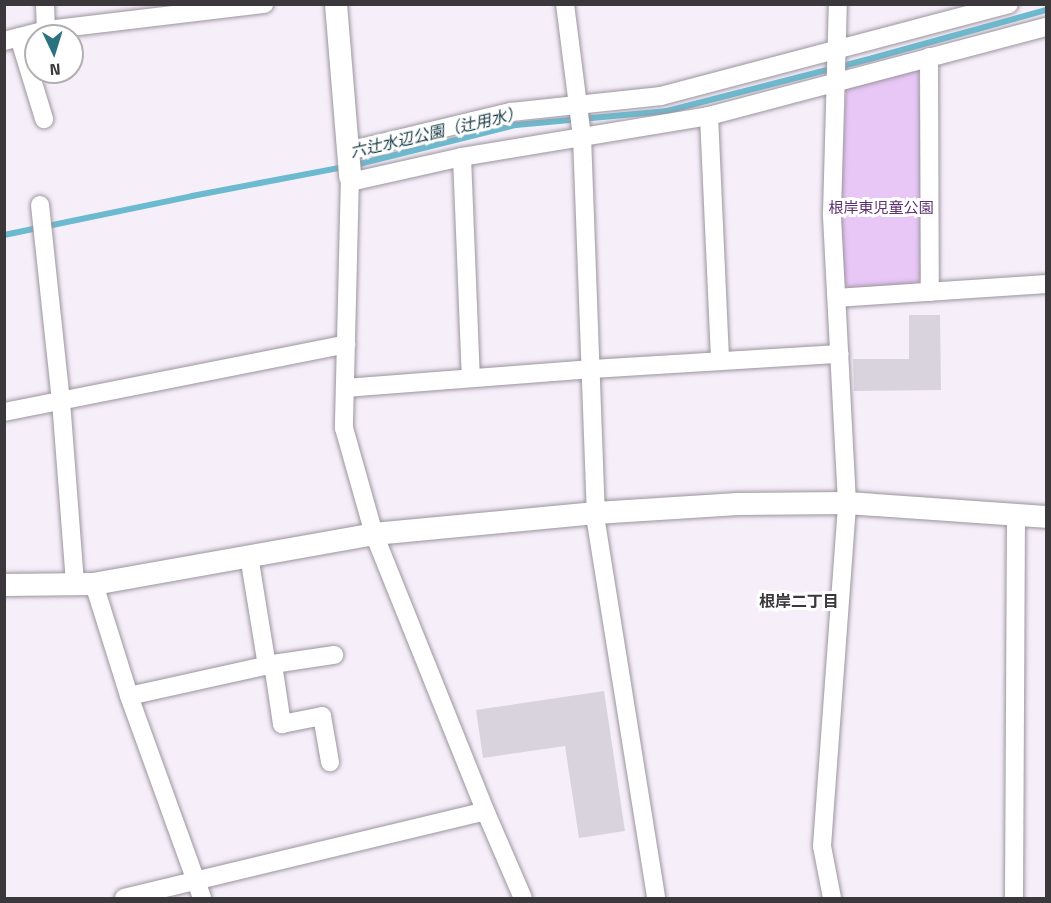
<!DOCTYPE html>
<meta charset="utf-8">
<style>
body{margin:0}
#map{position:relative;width:1051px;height:903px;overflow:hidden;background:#f6effa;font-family:"Titillium Web","Noto Sans JP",sans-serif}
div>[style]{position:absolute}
.green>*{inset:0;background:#e8c7f7}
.stream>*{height:6px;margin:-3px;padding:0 3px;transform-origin:3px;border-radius:3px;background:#6cbacf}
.building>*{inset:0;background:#d9d3dd}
.roads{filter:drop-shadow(0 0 2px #9b949e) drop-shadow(0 0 2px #9b949e)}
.minor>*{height:18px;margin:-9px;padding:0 9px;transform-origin:9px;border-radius:9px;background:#fff}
.tertiary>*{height:22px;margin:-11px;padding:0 11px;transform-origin:11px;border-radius:11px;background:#fff}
span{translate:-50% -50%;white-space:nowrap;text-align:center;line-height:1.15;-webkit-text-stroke:6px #fff;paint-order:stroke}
.park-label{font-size:15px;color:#5d306f}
.water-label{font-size:16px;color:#133842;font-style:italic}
.neighbourhood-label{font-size:16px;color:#3b383c;font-weight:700}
.frame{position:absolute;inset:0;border:6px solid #3b383c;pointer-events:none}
.north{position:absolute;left:24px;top:24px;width:60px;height:60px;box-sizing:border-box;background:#fff;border:2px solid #b1afb1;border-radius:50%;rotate:176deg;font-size:16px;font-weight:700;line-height:24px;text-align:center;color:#3b383c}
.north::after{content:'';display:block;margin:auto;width:21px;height:27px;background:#2b727f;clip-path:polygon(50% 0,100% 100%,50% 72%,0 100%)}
</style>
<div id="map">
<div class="green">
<div style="clip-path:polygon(919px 68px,923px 278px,915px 284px,851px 290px,843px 282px,840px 208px,846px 89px)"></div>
</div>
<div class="stream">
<div style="left:4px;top:235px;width:192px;rotate:-11.7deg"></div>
<div style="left:192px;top:196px;width:166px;rotate:-10.8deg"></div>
<div style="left:355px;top:165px;width:166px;rotate:-14deg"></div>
<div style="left:516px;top:125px;width:152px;rotate:-5.3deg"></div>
<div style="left:667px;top:111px;width:213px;rotate:-14.4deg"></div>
<div style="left:873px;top:58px;width:180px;rotate:-15.5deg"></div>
</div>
<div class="building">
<div style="clip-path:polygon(909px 315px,940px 315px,941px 390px,854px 391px,853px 359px,909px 359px)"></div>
<div style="clip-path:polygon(604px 691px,625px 831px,579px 838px,565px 746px,483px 758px,476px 710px)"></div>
</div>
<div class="roads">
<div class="minor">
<div style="left:45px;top:4px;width:26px;rotate:88deg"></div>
<div style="left:565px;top:4px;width:133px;rotate:82.7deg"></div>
<div style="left:582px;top:136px;width:386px;rotate:87.9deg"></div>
<div style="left:596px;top:522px;width:381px;rotate:80.9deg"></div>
<div style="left:19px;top:37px;width:86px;rotate:73deg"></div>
<div style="left:4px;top:41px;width:43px;rotate:-14.7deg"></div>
<div style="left:46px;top:30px;width:220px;rotate:-6.8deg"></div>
<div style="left:929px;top:57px;width:235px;rotate:89.8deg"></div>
<div style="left:709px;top:116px;width:245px;rotate:87.4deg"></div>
<div style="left:348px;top:151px;width:168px;rotate:-13.5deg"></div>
<div style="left:511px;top:112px;width:151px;rotate:-6.1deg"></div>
<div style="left:661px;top:96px;width:360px;rotate:-14.8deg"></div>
<div style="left:462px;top:157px;width:221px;rotate:87.7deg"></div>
<div style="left:350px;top:176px;width:252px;rotate:91.4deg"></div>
<div style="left:344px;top:428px;width:110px;rotate:74.2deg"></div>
<div style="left:374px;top:534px;width:303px;rotate:68.1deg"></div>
<div style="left:487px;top:815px;width:90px;rotate:66.6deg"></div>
<div style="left:350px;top:182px;width:115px;rotate:-12.6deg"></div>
<div style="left:462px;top:157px;width:250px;rotate:-9.4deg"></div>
<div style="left:709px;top:116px;width:349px;rotate:-14.8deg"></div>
<div style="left:40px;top:205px;width:197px;rotate:83.9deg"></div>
<div style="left:61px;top:401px;width:184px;rotate:85.6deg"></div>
<div style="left:837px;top:298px;width:209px;rotate:-3.8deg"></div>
<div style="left:345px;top:388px;width:248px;rotate:-4.4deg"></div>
<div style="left:592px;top:369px;width:248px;rotate:-3.5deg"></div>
<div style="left:4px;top:412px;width:349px;rotate:-11.2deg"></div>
<div style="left:249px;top:556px;width:111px;rotate:80.7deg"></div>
<div style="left:94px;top:584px;width:117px;rotate:72.6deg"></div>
<div style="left:129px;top:696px;width:215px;rotate:70.1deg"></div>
<div style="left:273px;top:664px;width:61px;rotate:81.5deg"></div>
<div style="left:282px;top:724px;width:41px;rotate:-11.3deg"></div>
<div style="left:322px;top:716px;width:47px;rotate:80.1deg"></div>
<div style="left:129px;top:696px;width:148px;rotate:-12.5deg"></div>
<div style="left:273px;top:664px;width:62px;rotate:-8.4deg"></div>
<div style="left:124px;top:898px;width:371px;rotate:-13.5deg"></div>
<div style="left:832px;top:898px;width:53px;rotate:-100.9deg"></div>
<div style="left:822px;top:846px;width:344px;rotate:-85.8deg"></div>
<div style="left:847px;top:503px;width:290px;rotate:-93deg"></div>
<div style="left:832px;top:213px;width:209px;rotate:-88.4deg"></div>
<div style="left:1014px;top:898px;width:383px;rotate:-89.7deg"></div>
</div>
<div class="tertiary">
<div style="left:336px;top:4px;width:173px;rotate:85.3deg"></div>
<div style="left:4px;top:585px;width:90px;rotate:-0.6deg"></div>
<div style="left:94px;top:584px;width:284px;rotate:-10.1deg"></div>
<div style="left:374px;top:534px;width:223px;rotate:-5.4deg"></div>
<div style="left:596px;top:513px;width:142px;rotate:-3.6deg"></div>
<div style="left:738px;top:504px;width:109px;rotate:-0.5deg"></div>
<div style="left:847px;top:503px;width:199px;rotate:4deg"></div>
</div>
</div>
<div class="park-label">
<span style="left:881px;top:208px">根岸東児童公園</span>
</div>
<div class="water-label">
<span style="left:436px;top:132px;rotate:-13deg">六辻水辺公園（辻用水）</span>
</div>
<div class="neighbourhood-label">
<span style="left:799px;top:601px">根岸二丁目</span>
</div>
<div class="frame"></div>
<div class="north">N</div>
</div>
